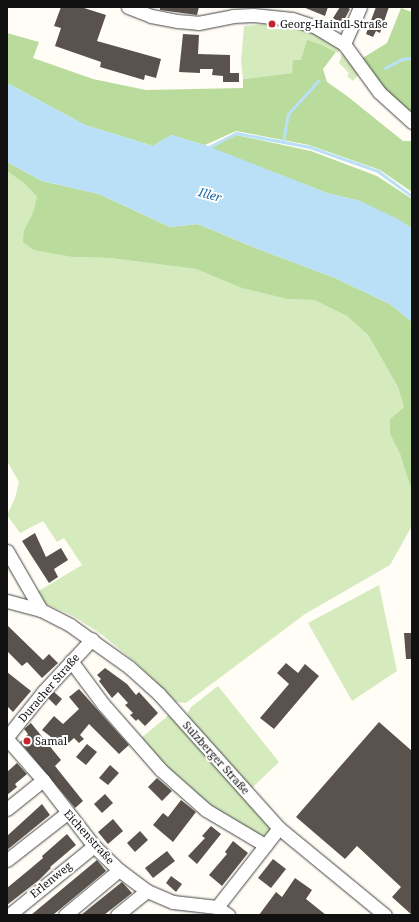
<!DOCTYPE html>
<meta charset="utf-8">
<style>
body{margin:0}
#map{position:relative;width:419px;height:922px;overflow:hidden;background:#fffdf5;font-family:"Noto Serif",serif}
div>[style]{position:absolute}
.green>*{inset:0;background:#d5ebbd}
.forest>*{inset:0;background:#b9dc9c}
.water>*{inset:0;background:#b9e0f7}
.stream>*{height:2.5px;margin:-1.25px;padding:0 1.25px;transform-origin:1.25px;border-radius:1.25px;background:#b9e0f7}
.building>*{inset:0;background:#5a524d}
.roads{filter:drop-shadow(0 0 1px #444) drop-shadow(0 0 1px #444)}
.minor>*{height:13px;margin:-6.5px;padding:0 6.5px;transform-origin:6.5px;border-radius:6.5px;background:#fff}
.dots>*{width:11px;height:11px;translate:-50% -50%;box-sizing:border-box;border:2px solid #fff;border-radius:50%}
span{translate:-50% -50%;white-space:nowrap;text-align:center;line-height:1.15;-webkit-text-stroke:4px #fff;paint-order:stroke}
.poi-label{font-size:11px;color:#111}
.left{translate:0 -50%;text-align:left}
.street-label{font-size:11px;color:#111}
.water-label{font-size:12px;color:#1768a6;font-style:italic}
.frame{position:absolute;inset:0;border:8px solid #111;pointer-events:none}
</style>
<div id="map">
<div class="green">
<div style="clip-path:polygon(283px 22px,312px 28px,341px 46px,338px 53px,322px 45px,301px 60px,292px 73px,243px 79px,241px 62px,244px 26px,267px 24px,267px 29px,282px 29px)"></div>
<div style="clip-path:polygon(344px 48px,360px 73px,353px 81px,347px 76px,349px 73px,339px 63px)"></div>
<div style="clip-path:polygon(7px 171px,25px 184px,37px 197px,33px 212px,24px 230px,73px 257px,110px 258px,196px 269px,243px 288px,287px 299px,314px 300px,347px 316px,368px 335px,398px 387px,404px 407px,390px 419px,390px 434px,400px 454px,412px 492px,412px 526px,390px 565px,305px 614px,186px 703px,176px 702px,134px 661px,101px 634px,73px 616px,44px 603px,37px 592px,82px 565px,64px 538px,57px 542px,43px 521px,20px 533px,7px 515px,15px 498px,19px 482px,7px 461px)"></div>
<div style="clip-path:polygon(379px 585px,397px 671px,352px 701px,308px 623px)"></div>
<div style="clip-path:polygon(218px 686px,279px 762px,252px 788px,188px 717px,188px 712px,191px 707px)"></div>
<div style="clip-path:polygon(170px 714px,274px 828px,263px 836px,210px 806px,164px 766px,140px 739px)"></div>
</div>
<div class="forest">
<div style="clip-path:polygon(401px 8px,412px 12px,412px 109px,408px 114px,383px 90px,361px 59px,387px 43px)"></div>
<div style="clip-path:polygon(7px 33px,39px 42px,33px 58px,93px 79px,146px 90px,243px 88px,243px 79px,292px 73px,293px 60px,301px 60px,307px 40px,322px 45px,336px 52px,323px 69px,327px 82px,347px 96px,403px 141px,412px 141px,412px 192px,380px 170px,309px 145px,236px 131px,205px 145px,171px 135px,153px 146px,85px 125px,7px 83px)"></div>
<div style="clip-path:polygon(236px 135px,311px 151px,377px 176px,412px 199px,412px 228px,360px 201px,327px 193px,211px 148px)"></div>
<div style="clip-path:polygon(7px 162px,42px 181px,99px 194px,170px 227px,198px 224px,253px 247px,335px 278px,390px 304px,412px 322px,412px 492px,400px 454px,390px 434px,390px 419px,404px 407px,398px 387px,368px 335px,347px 316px,314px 300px,287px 299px,242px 288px,196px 269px,110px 258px,73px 257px,34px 250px,23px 242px,24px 230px,33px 212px,37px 197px,25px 184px,7px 171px)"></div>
</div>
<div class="water">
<div style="clip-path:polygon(7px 83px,85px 125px,153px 146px,171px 135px,205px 145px,327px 193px,360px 201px,398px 219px,412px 228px,412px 322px,390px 304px,335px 278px,253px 247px,198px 224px,170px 227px,99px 194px,42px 181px,7px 162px)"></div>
</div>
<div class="stream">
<div style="left:385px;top:68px;width:19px;rotate:-28deg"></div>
<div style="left:402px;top:59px;width:10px;rotate:-6deg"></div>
<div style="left:283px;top:142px;width:28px;rotate:-80deg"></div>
<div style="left:288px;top:114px;width:45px;rotate:-47.7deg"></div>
<div style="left:207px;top:148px;width:33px;rotate:-27deg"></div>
<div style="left:236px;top:133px;width:75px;rotate:10.7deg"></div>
<div style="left:310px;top:147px;width:72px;rotate:19.4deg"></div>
<div style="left:378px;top:171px;width:42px;rotate:36.3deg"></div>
</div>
<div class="building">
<div style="clip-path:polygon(61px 7px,81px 7px,106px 15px,97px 41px,161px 59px,156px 78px,145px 75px,144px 80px,100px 67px,101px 62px,55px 46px,61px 28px,54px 26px)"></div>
<div style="clip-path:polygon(160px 7px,199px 7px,197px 15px,160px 10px)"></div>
<div style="clip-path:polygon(303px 7px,328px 7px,325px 16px)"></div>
<div style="clip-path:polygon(340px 7px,347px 7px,350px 9px,342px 24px,333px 18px)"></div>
<div style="clip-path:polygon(376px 7px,389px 7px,380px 33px,376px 31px,373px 37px,366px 34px)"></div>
<div style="clip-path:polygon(183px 34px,199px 35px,198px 54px,230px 55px,230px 73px,239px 73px,239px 82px,223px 82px,223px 76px,212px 75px,213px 69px,200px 69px,200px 73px,179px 72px)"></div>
<div style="clip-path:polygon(35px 533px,46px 557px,61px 548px,68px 560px,54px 569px,58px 577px,49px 583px,22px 541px)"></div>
<div style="clip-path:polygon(7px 625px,43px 660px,49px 654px,58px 663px,42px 678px,27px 662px,22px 666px,7px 651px)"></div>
<div style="clip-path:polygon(404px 633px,412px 633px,412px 659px,406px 659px)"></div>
<div style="clip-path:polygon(286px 663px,298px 673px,305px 664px,319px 676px,274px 729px,260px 718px,289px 684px,277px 673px)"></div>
<div style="clip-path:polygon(105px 668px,127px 684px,136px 695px,139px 692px,158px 713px,145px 726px,138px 719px,136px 721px,130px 715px,133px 713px,125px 705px,128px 703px,118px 692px,112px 698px,99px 681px,101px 679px,97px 675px)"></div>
<div style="clip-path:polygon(7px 672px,31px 691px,13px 712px,7px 706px)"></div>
<div style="clip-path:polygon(79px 689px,129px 745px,119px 754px,89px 724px,80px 735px,84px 739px,79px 743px,74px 738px,64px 747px,42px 730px,54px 716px,63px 724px,79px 709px,69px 697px)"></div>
<div style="clip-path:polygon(54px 692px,62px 699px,56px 706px,48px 698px)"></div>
<div style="clip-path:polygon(379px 722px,412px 751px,412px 915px,392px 897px,401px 887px,357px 846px,345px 859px,296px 817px)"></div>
<div style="clip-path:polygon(31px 723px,61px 760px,55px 766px,83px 801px,75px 808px,20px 742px,28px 734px,24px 729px)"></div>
<div style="clip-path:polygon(87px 744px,97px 752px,86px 765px,76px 757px)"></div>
<div style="clip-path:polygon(17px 763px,27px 774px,15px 784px,17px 787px,7px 795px,7px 772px)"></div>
<div style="clip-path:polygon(110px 765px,119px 773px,108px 785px,99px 778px)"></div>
<div style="clip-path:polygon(157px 778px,172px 791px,162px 801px,148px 787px)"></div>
<div style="clip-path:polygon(105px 794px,113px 803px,102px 813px,94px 804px)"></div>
<div style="clip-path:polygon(181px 800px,196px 812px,173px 842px,153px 825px,163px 813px,168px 817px)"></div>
<div style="clip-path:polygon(42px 804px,50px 815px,7px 850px,7px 836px)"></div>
<div style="clip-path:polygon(113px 819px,123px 831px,108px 844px,98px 832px)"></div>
<div style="clip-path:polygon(211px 826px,221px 834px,197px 864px,188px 856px,205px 838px,202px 836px)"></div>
<div style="clip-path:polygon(140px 831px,148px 840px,135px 852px,127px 843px)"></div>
<div style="clip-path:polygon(67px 834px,76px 845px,50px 867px,51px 868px,39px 880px,7px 905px,7px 888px,30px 869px,43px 858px,42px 856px)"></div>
<div style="clip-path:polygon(233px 841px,248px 853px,222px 886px,209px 875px,227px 854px,225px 852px)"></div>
<div style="clip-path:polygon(167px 851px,175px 861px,153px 878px,145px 868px)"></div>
<div style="clip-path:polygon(273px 859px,286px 869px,271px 888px,258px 878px)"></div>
<div style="clip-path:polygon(97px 860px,106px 871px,59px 910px,53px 915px,31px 915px)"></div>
<div style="clip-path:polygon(171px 876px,182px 884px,176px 892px,166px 883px)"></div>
<div style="clip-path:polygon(295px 878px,312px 890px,306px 899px,326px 915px,259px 915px,276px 892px,282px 897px)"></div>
<div style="clip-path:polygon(122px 882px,132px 893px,104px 915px,81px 915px)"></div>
</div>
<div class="roads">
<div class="minor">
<div style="left:128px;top:7px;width:25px;rotate:21deg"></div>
<div style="left:151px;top:16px;width:26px;rotate:11deg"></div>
<div style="left:177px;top:21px;width:21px;rotate:5deg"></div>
<div style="left:198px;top:23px;width:36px;rotate:-11deg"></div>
<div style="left:233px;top:16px;width:20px;rotate:-3deg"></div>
<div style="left:253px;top:15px;width:39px;rotate:6deg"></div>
<div style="left:292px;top:19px;width:23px;rotate:18deg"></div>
<div style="left:314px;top:26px;width:35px;rotate:31deg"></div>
<div style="left:344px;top:44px;width:59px;rotate:53.9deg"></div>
<div style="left:379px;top:92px;width:45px;rotate:42.3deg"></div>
<div style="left:344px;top:44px;width:40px;rotate:-66.6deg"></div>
<div style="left:7px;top:551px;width:68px;rotate:60deg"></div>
<div style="left:7px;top:601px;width:35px;rotate:15deg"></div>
<div style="left:41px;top:610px;width:33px;rotate:27deg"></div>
<div style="left:70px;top:625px;width:72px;rotate:35.4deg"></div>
<div style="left:129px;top:667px;width:40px;rotate:42deg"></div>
<div style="left:159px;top:694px;width:180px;rotate:48.2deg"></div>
<div style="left:279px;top:828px;width:137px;rotate:39.4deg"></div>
<div style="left:71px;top:661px;width:54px;rotate:53.3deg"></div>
<div style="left:103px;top:704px;width:88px;rotate:48.7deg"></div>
<div style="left:161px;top:770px;width:60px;rotate:41.6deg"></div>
<div style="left:206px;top:810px;width:69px;rotate:30.7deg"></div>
<div style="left:7px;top:737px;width:58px;rotate:-51.3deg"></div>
<div style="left:43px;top:692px;width:72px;rotate:-47.2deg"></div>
<div style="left:7px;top:739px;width:55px;rotate:48.7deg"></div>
<div style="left:43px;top:780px;width:83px;rotate:52.3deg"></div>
<div style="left:94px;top:846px;width:35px;rotate:44deg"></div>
<div style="left:119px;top:870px;width:35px;rotate:37deg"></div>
<div style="left:147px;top:891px;width:28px;rotate:23deg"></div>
<div style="left:173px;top:902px;width:44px;rotate:6.5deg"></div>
<div style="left:217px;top:907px;width:14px;rotate:36deg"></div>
<div style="left:7px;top:809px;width:46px;rotate:-38.9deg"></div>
<div style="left:7px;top:860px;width:76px;rotate:-38.1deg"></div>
<div style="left:217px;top:907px;width:100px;rotate:-51.9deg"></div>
<div style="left:9px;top:915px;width:109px;rotate:-39.1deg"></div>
<div style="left:65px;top:915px;width:70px;rotate:-39.8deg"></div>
<div style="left:117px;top:915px;width:38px;rotate:-39deg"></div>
</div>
</div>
<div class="dots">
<div style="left:272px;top:24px;background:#c4262e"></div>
<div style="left:27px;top:741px;background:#c4262e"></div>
</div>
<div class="poi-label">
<span class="left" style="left:280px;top:24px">Georg-Haindl-Straße</span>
<span class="left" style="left:35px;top:741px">Samal</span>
</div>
<div class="street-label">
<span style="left:49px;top:688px;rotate:-49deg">Duracher Straße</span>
<span style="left:216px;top:758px;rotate:48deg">Sulzberger Straße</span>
<span style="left:89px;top:837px;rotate:48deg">Eichenstraße</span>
<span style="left:51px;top:880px;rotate:-39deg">Erlenweg</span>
</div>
<div class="water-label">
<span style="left:210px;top:195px;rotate:16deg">Iller</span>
</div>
<div class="frame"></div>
</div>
